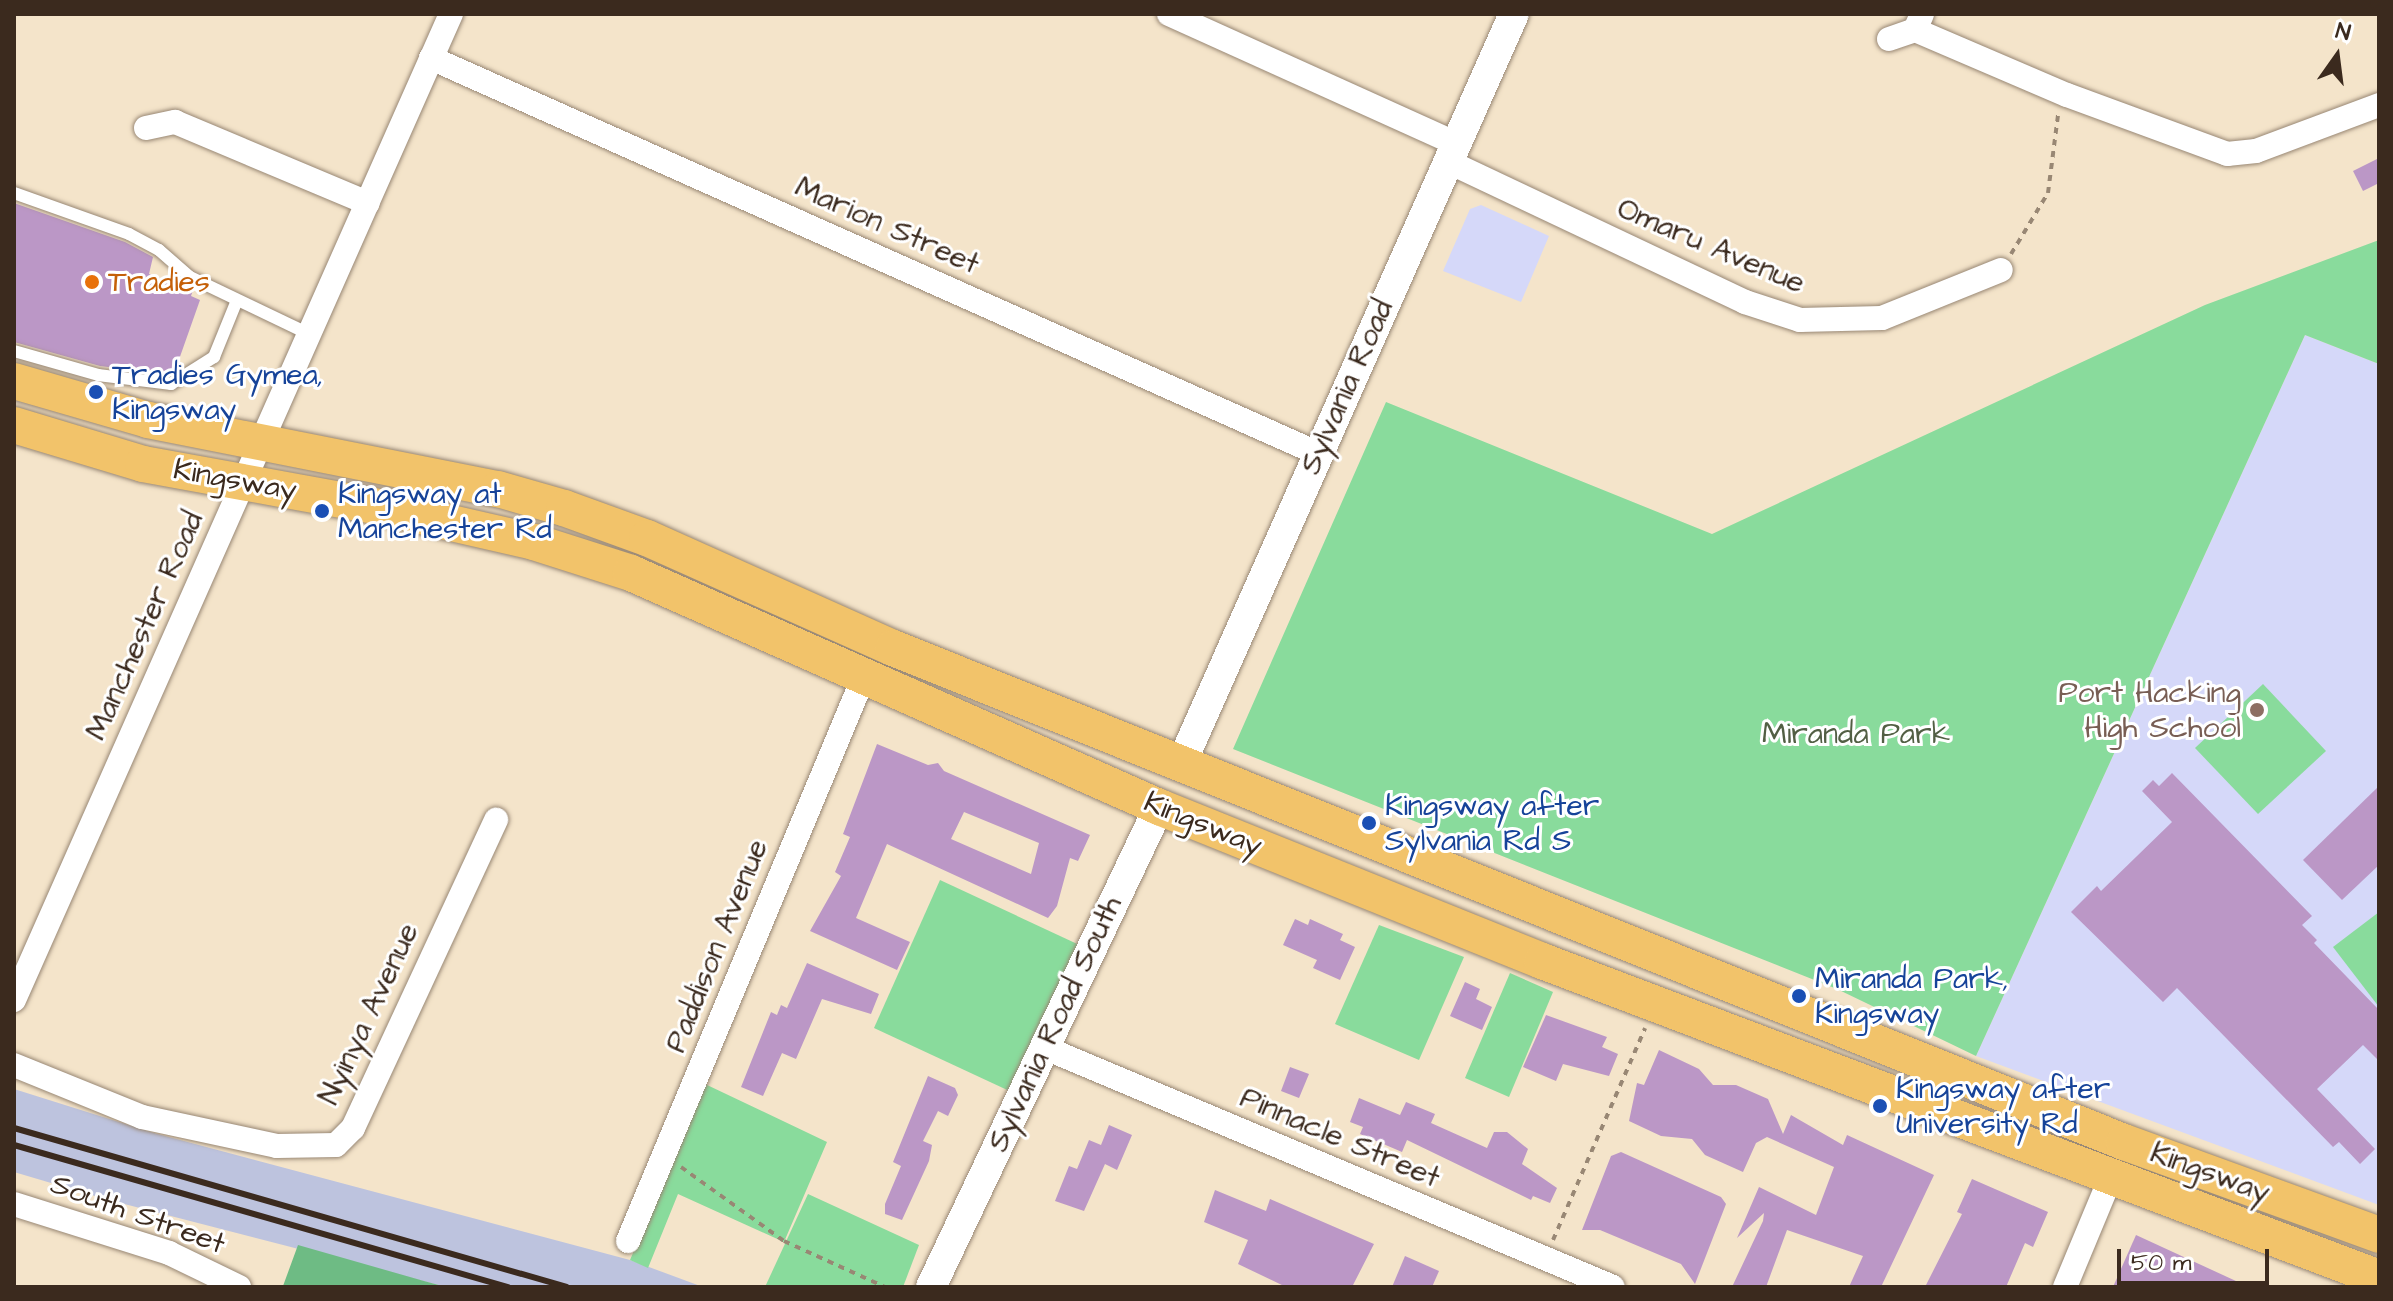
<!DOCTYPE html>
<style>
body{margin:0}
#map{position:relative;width:2393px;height:1301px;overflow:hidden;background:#f4e4ca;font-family:"Architects Daughter",sans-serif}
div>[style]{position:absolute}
.built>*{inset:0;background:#d5d8f9}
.industrial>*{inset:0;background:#bdc3de}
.green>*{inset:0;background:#89db9c}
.forest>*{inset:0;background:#6ebb84}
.building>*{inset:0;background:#bb97c6}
.path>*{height:4px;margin-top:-2px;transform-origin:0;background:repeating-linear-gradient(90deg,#988774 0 6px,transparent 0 12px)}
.roads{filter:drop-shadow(0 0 2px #988774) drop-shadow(0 0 2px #988774)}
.service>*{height:12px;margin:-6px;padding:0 6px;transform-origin:6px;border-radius:6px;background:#fff}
.minor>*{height:24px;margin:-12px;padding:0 12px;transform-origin:12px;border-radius:12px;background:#fff}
.tertiary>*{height:30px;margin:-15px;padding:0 15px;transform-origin:15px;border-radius:15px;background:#fff}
.primary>*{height:36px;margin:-18px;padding:0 18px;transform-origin:18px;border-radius:18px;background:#f2c36a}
.rail>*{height:6px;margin:-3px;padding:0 3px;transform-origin:3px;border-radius:3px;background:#3b2a1e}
.dots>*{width:22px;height:22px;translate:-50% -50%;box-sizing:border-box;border:4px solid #fff;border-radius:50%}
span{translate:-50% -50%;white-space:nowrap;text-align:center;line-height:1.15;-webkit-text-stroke:6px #fff;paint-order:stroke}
.street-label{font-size:30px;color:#3b2a1e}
.food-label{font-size:30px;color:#c56008}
.left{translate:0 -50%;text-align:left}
.transit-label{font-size:30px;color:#164399}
.education-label{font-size:30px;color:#785e54}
.right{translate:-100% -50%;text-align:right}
.park-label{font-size:30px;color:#525f44}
.frame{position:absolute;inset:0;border:16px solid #3b2a1e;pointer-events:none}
.north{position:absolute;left:2297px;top:16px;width:80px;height:80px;-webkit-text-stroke:6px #fff;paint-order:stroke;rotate:14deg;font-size:22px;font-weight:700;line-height:32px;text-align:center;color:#3b2a1e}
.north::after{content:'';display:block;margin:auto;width:28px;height:36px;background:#3b2a1e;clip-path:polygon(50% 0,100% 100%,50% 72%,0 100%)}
.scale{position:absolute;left:2117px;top:1249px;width:152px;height:36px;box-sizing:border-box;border:4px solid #3b2a1e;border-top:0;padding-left:10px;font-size:24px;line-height:28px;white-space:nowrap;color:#3b2a1e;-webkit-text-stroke:6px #fff;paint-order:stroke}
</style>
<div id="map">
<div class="built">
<div style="clip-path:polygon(1481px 205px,1549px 236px,1521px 302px,1443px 271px,1470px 209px)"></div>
<div style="clip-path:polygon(2305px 335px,2379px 364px,2379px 1205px,1976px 1056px)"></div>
</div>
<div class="industrial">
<div style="clip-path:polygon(14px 1089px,154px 1133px,630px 1260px,703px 1287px,446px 1287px,105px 1199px,14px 1172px)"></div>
</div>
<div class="green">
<div style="clip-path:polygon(2379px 240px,2379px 364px,2305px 335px,1976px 1056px,1837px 989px,1233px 749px,1386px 402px,1712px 534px,2205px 305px)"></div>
<div style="clip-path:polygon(2263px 684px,2326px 751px,2258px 814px,2195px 748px)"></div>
<div style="clip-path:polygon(940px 880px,1088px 949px,1020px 1096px,874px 1028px)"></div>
<div style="clip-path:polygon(2379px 912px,2379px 1007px,2333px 947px)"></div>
<div style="clip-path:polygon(1379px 925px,1464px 957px,1419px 1060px,1335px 1024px)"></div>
<div style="clip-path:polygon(1510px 973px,1553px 992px,1509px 1097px,1465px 1078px)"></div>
<div style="clip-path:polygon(705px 1084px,827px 1142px,784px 1242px,678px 1194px,648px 1268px,630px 1260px)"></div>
<div style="clip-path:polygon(808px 1194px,919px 1245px,903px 1287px,765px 1287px)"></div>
</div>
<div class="forest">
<div style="clip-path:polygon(298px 1245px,424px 1281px,446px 1287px,283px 1286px)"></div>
</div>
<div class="building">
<div style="clip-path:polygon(2379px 158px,2379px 183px,2363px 191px,2353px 171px)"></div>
<div style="clip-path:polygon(14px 203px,125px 242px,153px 257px,149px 274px,193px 290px,191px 296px,200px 300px,176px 368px,165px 374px,100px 366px,14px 342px)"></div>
<div style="clip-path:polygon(evenodd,877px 744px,928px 765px,938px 763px,944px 771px,1090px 835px,1078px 861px,1070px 858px,1057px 906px,1048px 918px,887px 844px,856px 918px,910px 942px,897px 970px,810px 931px,841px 876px,835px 872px,850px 837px,843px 834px,877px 744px,964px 812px,1039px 843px,1031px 874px,951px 839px,964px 812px)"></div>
<div style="clip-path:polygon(2172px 773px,2312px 916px,2302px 925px,2317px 940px,2314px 943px,2379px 1010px,2379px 1061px,2363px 1045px,2317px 1089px,2375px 1149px,2360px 1164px,2339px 1142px,2333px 1147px,2177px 988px,2163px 1002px,2071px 912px,2097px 886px,2101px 891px,2172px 822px,2142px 791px,2153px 780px,2159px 786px)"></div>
<div style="clip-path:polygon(2379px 786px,2379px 865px,2342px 900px,2303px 860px)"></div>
<div style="clip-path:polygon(1295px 919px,1308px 925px,1310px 919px,1343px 934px,1340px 940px,1355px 947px,1340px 980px,1313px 968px,1317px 960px,1283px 945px)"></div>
<div style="clip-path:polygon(807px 963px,879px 994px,871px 1014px,822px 999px,796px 1059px,782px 1053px,763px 1096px,741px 1087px,771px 1012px,777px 1015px,781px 1005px,787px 1008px)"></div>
<div style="clip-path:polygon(1465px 982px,1480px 989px,1476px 999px,1492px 1007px,1482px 1030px,1450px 1016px)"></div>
<div style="clip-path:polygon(1546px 1015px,1607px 1037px,1602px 1047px,1618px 1054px,1609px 1076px,1563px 1064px,1556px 1081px,1523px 1067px)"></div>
<div style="clip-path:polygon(1659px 1050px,1699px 1069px,1713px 1085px,1736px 1085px,1768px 1099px,1783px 1134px,1791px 1115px,1843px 1145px,1847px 1135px,1934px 1175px,1881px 1287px,1849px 1287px,1863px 1256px,1787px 1230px,1766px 1287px,1732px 1287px,1763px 1221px,1764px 1213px,1737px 1238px,1759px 1187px,1816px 1215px,1834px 1167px,1767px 1137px,1756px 1143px,1743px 1172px,1705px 1155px,1692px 1139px,1661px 1136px,1629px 1121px,1637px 1083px,1644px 1085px)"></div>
<div style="clip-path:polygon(1290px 1067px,1309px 1074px,1299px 1098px,1281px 1091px)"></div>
<div style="clip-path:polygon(928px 1076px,955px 1088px,958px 1095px,948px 1116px,938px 1111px,923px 1141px,932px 1145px,929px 1161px,902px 1220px,885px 1214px,885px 1204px,901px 1166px,893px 1162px)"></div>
<div style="clip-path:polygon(1359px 1098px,1400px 1115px,1406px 1102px,1435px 1114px,1431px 1123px,1487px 1148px,1494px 1132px,1507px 1132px,1528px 1149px,1522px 1164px,1557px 1188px,1550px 1203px,1533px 1196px,1531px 1200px,1407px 1140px,1402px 1152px,1360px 1134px,1363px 1127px,1350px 1122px)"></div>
<div style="clip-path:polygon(1109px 1125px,1132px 1135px,1117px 1170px,1105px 1164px,1084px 1211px,1055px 1201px,1069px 1166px,1077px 1169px,1089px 1140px,1101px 1145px)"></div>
<div style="clip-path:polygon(1621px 1152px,1721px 1197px,1726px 1204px,1695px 1284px,1681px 1264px,1600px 1230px,1582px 1230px,1611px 1156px)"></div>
<div style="clip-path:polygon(1972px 1179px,2048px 1212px,2033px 1247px,2025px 1243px,2006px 1287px,1925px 1287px,1962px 1214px,1957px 1212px)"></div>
<div style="clip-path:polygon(1215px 1190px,1266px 1211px,1270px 1199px,1374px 1244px,1352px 1287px,1286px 1287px,1238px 1264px,1248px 1240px,1204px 1222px)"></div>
<div style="clip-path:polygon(2136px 1235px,2249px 1287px,2113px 1287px)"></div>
<div style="clip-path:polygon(1405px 1256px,1439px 1271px,1432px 1287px,1392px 1287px)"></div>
</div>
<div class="path">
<div style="left:2011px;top:254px;width:71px;rotate:-58.8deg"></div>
<div style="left:2048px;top:193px;width:79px;rotate:-82.7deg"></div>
<div style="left:681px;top:1167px;width:127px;rotate:35.7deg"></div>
<div style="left:784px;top:1241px;width:111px;rotate:24.5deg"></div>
<div style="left:1553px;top:1240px;width:231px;rotate:-66.5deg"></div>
</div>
<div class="roads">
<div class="service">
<div style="left:14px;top:193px;width:122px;rotate:19.6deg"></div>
<div style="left:129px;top:234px;width:34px;rotate:28deg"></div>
<div style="left:159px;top:250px;width:41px;rotate:41.1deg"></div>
<div style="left:190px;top:277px;width:130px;rotate:25.6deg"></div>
<div style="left:14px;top:351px;width:87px;rotate:15.9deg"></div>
<div style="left:98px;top:375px;width:74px;rotate:7deg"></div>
<div style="left:171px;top:384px;width:51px;rotate:-32.1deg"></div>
<div style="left:214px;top:357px;width:61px;rotate:-68deg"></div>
</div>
<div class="minor">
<div style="left:1169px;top:14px;width:316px;rotate:24.3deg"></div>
<div style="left:1915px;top:30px;width:165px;rotate:23.2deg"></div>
<div style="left:2067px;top:95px;width:171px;rotate:20.2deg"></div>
<div style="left:2227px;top:154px;width:29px;rotate:-6deg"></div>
<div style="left:2256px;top:151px;width:131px;rotate:-20.5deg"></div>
<div style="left:1889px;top:39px;width:28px;rotate:-19deg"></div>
<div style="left:1915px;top:30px;width:17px;rotate:-66deg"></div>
<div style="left:431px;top:58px;width:970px;rotate:24.03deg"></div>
<div style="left:146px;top:128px;width:30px;rotate:-12deg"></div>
<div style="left:175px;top:122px;width:209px;rotate:22.8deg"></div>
<div style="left:1449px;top:162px;width:327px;rotate:25.3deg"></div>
<div style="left:1745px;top:302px;width:58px;rotate:18.1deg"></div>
<div style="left:1800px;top:320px;width:82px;rotate:-1.4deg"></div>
<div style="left:1882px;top:318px;width:128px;rotate:-22deg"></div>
<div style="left:14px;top:1000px;width:1079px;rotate:-66.1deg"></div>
<div style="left:1043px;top:1047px;width:618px;rotate:22.83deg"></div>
<div style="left:14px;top:1065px;width:138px;rotate:22.1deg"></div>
<div style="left:142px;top:1117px;width:138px;rotate:12.1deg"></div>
<div style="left:277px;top:1146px;width:59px;rotate:-1deg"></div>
<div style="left:336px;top:1145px;width:24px;rotate:-45deg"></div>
<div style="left:353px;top:1128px;width:340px;rotate:-65.1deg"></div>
<div style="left:14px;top:1204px;width:163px;rotate:17.5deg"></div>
<div style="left:169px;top:1253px;width:78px;rotate:25.9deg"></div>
<div style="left:628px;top:1241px;width:612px;rotate:-67.33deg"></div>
<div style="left:2065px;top:1287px;width:117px;rotate:-67.4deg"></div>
</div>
<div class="tertiary">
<div style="left:1182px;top:762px;width:818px;rotate:-66.07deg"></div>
<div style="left:931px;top:1287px;width:531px;rotate:-64.59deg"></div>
</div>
<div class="primary">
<div style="left:14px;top:381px;width:140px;rotate:16.2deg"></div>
<div style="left:148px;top:420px;width:357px;rotate:11.2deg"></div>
<div style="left:498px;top:489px;width:69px;rotate:16.1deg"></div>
<div style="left:564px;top:508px;width:88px;rotate:19.9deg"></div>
<div style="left:647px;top:538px;width:269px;rotate:24.1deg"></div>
<div style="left:893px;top:648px;width:1326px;rotate:21.87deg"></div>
<div style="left:2124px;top:1142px;width:271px;rotate:20deg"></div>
<div style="left:14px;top:425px;width:135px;rotate:16.8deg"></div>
<div style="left:143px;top:464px;width:251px;rotate:10.3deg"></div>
<div style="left:390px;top:509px;width:148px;rotate:12.9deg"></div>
<div style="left:534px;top:542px;width:102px;rotate:17.7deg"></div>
<div style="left:631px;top:573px;width:578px;rotate:23.9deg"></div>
<div style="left:1159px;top:807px;width:413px;rotate:21.9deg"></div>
<div style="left:1542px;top:961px;width:895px;rotate:20.74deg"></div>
</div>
</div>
<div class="rail">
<div style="left:14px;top:1128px;width:575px;rotate:16.04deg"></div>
<div style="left:14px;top:1145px;width:514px;rotate:16.04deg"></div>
</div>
<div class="dots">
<div style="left:92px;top:282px;background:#e8710a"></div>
<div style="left:96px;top:392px;background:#1a4fb4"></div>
<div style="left:322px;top:511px;background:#1a4fb4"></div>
<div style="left:2257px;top:710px;background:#8d6e63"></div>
<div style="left:1369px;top:823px;background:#1a4fb4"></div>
<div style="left:1799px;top:996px;background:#1a4fb4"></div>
<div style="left:1880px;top:1106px;background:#1a4fb4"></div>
</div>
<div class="street-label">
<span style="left:887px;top:226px;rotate:24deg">Marion Street</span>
<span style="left:1711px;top:246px;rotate:23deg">Omaru Avenue</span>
<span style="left:1347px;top:387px;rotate:-66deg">Sylvania Road</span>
<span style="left:235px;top:480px;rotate:10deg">Kingsway</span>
<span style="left:145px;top:626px;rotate:-66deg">Manchester Road</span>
<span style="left:1203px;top:824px;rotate:22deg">Kingsway</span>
<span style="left:717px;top:946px;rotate:-68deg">Paddison Avenue</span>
<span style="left:369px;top:1014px;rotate:-65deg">Nyinya Avenue</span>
<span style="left:1055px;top:1024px;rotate:-65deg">Sylvania Road South</span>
<span style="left:1340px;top:1138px;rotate:23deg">Pinnacle Street</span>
<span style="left:2210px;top:1173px;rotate:20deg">Kingsway</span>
<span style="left:138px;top:1214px;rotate:20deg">South Street</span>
</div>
<div class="food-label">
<span class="left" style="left:108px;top:282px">Tradies</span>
</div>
<div class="transit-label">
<span class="left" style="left:112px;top:392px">Tradies Gymea,<br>Kingsway</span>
<span class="left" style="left:338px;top:511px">Kingsway at<br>Manchester Rd</span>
<span class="left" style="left:1385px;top:823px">Kingsway after<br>Sylvania Rd S</span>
<span class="left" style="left:1815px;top:996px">Miranda Park,<br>Kingsway</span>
<span class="left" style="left:1896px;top:1106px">Kingsway after<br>University Rd</span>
</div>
<div class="education-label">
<span class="right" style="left:2241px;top:710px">Port Hacking<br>High School</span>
</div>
<div class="park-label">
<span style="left:1856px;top:734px">Miranda Park</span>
</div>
<div class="frame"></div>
<div class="north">N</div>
<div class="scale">50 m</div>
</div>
